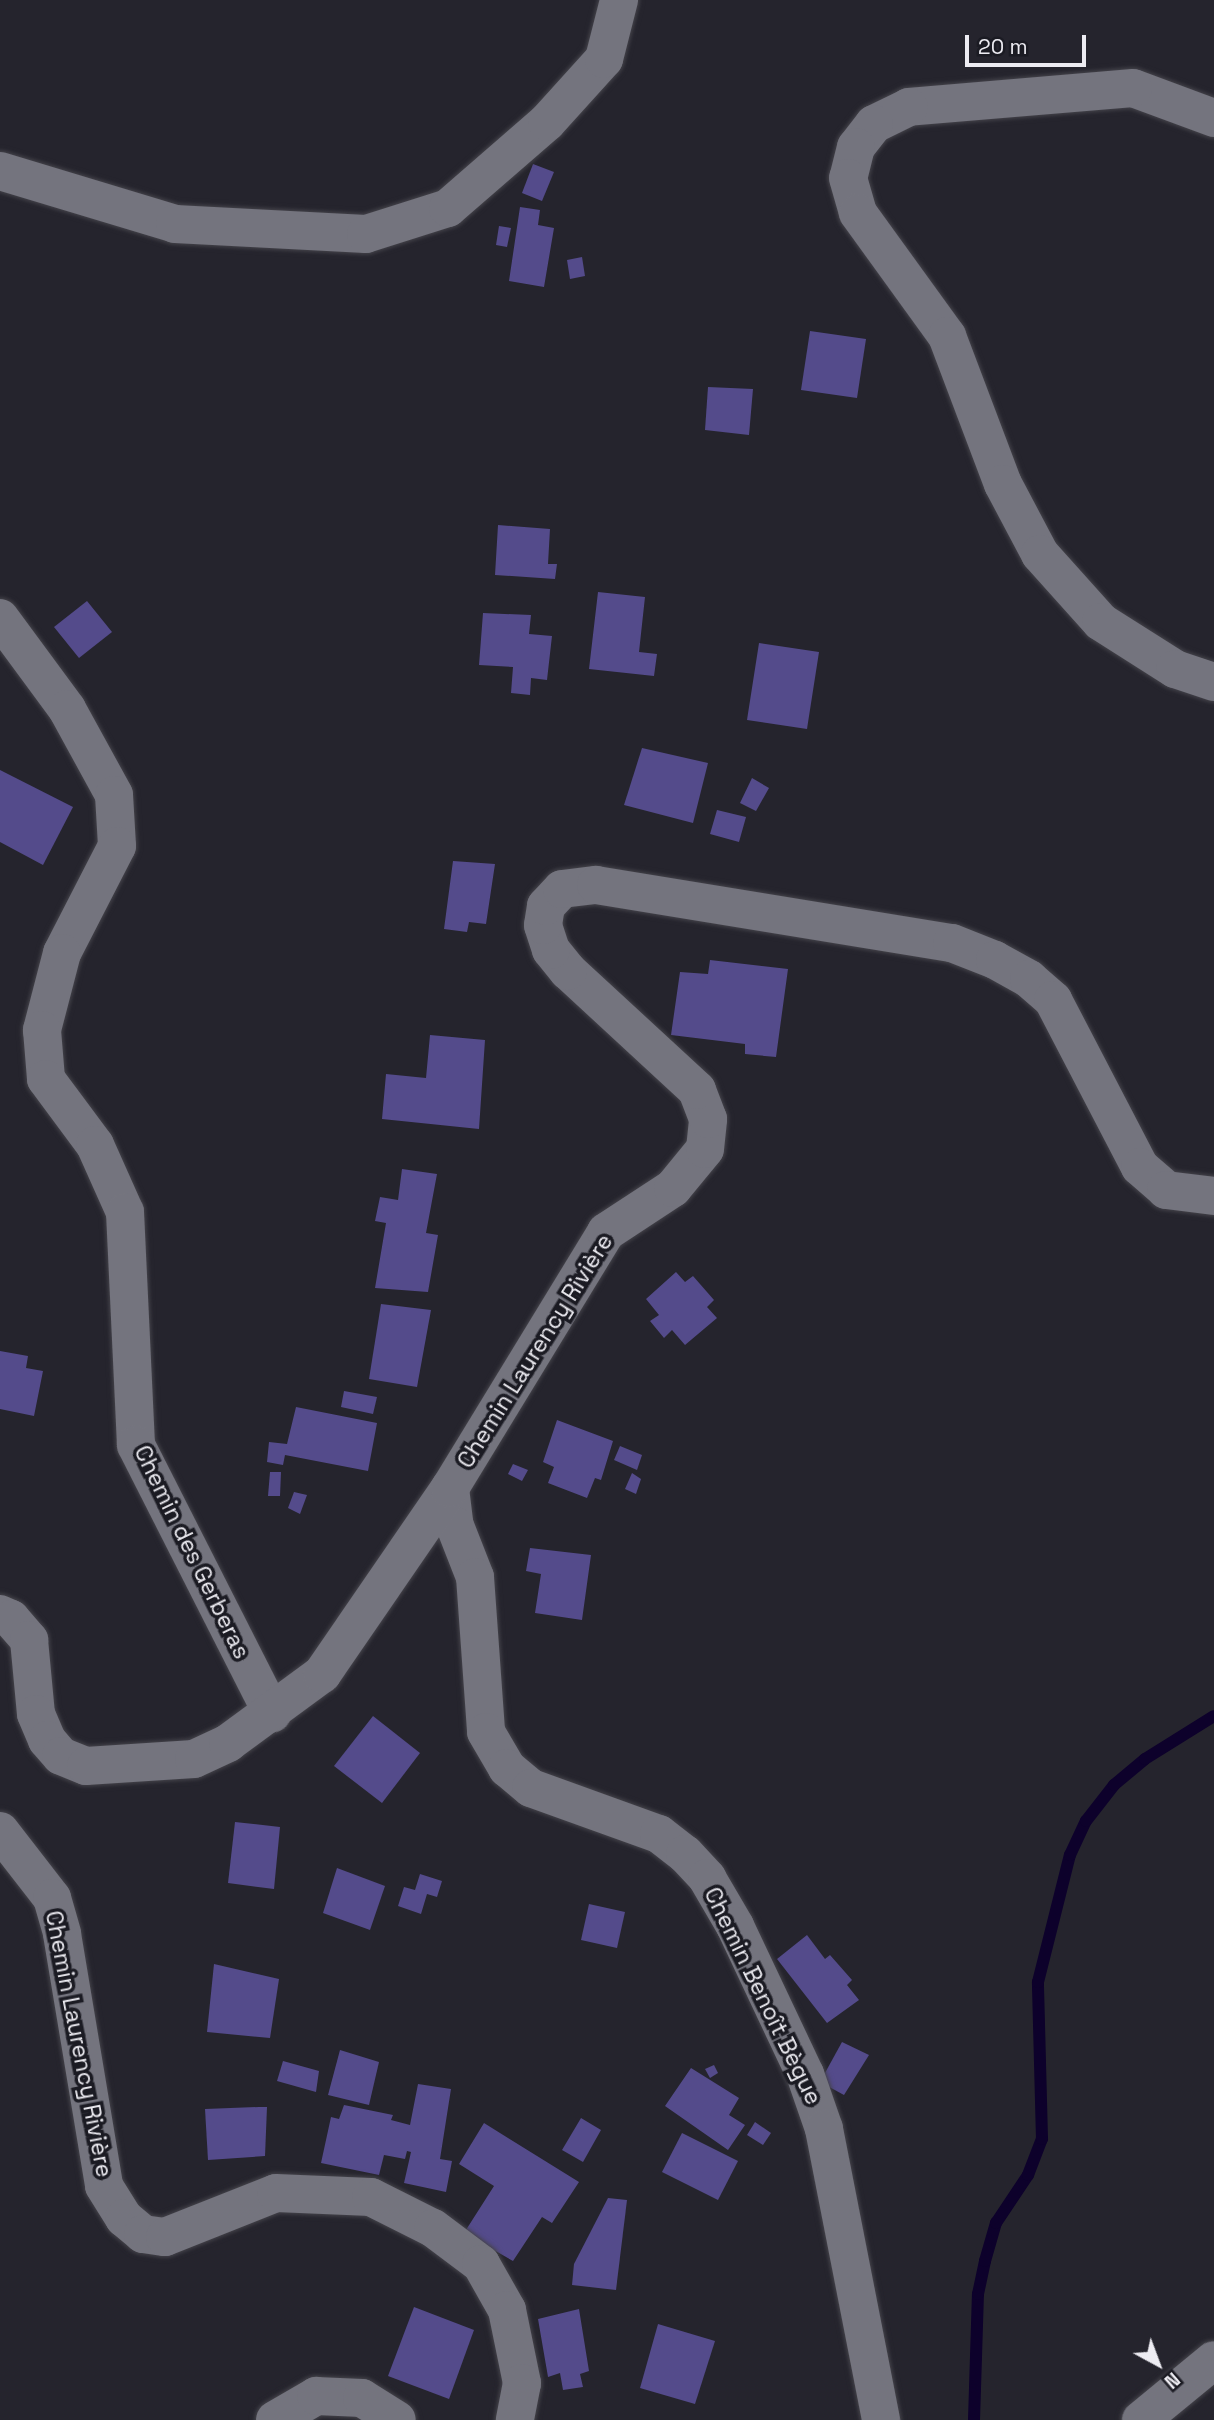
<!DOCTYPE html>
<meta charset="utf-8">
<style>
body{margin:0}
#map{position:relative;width:1214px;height:2420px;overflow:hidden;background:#25242d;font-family:"Space Grotesk",sans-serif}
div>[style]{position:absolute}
.stream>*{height:12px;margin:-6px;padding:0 6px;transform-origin:6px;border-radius:6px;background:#0d012b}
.building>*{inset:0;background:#544b8b}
.roads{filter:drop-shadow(0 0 2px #44434a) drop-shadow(0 0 2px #44434a)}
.minor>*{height:38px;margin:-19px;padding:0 19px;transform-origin:19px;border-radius:19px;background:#74747e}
span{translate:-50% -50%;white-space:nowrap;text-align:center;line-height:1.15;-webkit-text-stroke:7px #1b1b23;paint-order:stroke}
.street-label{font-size:23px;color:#edecf2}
.north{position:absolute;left:1123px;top:2329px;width:70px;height:70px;-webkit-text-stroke:5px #1b1b23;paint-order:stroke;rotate:139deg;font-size:19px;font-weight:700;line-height:28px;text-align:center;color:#edecf2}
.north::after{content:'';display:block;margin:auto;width:24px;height:32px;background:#edecf2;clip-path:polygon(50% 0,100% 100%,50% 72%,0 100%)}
.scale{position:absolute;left:965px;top:35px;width:121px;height:32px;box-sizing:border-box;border:4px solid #edecf2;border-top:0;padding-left:9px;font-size:21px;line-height:24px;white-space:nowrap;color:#edecf2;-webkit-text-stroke:5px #1b1b23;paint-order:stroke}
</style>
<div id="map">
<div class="stream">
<div style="left:974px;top:2420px;width:126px;rotate:-88.2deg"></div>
<div style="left:978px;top:2294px;width:34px;rotate:-78deg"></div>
<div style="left:985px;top:2261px;width:40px;rotate:-74deg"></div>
<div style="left:996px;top:2223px;width:58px;rotate:-56.3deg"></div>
<div style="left:1028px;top:2175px;width:39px;rotate:-69deg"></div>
<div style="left:1042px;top:2139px;width:157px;rotate:-91.5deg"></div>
<div style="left:1038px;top:1982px;width:131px;rotate:-75.9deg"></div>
<div style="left:1070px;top:1855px;width:38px;rotate:-65deg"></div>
<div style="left:1086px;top:1821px;width:46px;rotate:-52.1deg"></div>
<div style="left:1114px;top:1785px;width:40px;rotate:-40deg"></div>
<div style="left:1145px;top:1759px;width:81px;rotate:-31.9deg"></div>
</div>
<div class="building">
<div style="clip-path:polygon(533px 164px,554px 172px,542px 201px,522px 193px)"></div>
<div style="clip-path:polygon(520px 207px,540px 210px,538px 225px,554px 228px,544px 287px,509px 281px)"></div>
<div style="clip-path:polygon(499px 226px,511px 228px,507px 247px,496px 245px)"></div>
<div style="clip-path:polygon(582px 257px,585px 276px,570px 279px,567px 260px)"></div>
<div style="clip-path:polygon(810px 331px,866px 339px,857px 398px,801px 390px)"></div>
<div style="clip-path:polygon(708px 387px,753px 389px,749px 435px,705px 430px)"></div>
<div style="clip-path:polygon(498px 525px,550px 529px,548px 564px,557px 564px,555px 579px,495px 575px)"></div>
<div style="clip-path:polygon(598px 592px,645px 597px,639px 652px,657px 654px,654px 676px,589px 669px)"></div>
<div style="clip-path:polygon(87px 601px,112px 632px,79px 658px,54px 627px)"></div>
<div style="clip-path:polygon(483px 613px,531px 615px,529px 634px,552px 636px,547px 680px,531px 678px,530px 695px,511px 693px,513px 667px,479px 665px)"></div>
<div style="clip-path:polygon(759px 643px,819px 652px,807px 729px,747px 720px)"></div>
<div style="clip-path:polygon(642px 748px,708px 763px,693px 823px,624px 805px)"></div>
<div style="clip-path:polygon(0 770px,73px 807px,43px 865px,0 842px)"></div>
<div style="clip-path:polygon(752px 778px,769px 788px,756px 811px,740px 803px)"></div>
<div style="clip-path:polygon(717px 810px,746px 817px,739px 842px,710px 834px)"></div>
<div style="clip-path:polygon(453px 861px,495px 864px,486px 924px,469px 922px,467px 932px,444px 929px)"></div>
<div style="clip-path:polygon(710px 960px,788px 969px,776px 1057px,745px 1054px,745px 1044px,671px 1035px,680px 972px,708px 974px)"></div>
<div style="clip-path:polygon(430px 1035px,485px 1040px,479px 1129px,382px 1119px,386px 1074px,426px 1078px)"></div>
<div style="clip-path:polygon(402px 1169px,437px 1174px,426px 1233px,438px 1235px,428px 1292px,375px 1288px,386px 1223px,375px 1221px,380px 1197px,398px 1200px)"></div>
<div style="clip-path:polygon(676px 1272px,685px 1282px,693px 1276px,714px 1300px,707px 1307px,717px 1318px,685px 1345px,672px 1330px,664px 1338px,650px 1321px,659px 1315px,646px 1299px)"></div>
<div style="clip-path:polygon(381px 1304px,431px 1310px,417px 1387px,369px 1379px)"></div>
<div style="clip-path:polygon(0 1351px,28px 1356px,26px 1368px,43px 1371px,34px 1416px,0 1409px)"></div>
<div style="clip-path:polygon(344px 1391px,377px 1397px,373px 1414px,341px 1407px)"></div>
<div style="clip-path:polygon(296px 1407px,377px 1423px,368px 1471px,285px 1455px,283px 1465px,267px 1462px,269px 1442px,287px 1444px)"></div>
<div style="clip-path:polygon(557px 1420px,613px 1441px,601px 1480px,595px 1478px,587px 1498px,548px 1483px,554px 1467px,543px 1462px)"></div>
<div style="clip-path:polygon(620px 1446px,642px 1455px,637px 1470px,614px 1460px)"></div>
<div style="clip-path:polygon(513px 1464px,528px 1470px,522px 1481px,508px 1474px)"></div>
<div style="clip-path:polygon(270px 1472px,281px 1472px,280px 1496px,268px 1496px)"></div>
<div style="clip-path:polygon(632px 1473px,641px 1479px,636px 1494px,625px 1489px)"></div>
<div style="clip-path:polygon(294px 1492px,307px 1495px,300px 1514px,288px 1508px)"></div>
<div style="clip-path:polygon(530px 1548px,591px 1555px,582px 1620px,535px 1613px,541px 1574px,526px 1571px)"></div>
<div style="clip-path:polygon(373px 1716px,420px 1753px,382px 1803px,334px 1766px)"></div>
<div style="clip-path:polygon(235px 1822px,280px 1827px,274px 1889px,228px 1883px)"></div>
<div style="clip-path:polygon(337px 1868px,385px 1886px,370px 1930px,323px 1913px)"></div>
<div style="clip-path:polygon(420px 1874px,442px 1881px,437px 1897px,427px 1894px,421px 1914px,398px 1906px,404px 1887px,415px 1890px)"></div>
<div style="clip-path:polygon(589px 1904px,625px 1912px,617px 1948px,581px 1940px)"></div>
<div style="clip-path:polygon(807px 1935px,825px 1959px,830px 1955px,852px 1980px,847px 1985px,859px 2000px,827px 2023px,777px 1959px)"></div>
<div style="clip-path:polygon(214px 1964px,279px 1979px,270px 2038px,207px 2032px)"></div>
<div style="clip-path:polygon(842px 2042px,869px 2055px,844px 2095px,820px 2082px)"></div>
<div style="clip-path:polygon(340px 2050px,379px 2062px,369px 2105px,328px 2095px)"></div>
<div style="clip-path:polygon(283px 2061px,319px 2071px,316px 2092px,277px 2081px)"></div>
<div style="clip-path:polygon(714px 2065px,718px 2073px,710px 2078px,705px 2069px)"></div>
<div style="clip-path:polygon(691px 2068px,739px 2098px,729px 2115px,745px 2125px,728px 2150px,665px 2106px)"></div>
<div style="clip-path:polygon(418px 2084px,451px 2089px,440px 2159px,452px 2161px,446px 2192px,404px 2183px,411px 2152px,407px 2151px,405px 2159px,384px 2155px,379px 2175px,321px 2163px,331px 2117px,339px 2119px,344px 2105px,393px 2115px,391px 2120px,410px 2125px)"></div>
<div style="clip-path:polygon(259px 2107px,267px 2107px,265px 2156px,208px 2160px,205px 2109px)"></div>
<div style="clip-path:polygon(581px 2118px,601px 2130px,583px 2162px,562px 2150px)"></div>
<div style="clip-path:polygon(755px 2122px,771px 2133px,763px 2145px,747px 2135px)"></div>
<div style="clip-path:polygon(484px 2123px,579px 2182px,552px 2223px,542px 2217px,513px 2261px,464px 2233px,494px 2186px,459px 2164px)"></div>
<div style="clip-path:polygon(682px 2133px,738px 2161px,718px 2200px,662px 2172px)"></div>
<div style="clip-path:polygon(608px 2198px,627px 2200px,616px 2290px,572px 2285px,574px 2264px)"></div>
<div style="clip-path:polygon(414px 2307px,474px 2330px,449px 2399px,388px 2376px)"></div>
<div style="clip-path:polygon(579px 2309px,589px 2371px,580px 2374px,583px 2387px,563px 2390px,560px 2373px,548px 2377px,538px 2319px)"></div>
<div style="clip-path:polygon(658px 2324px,715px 2341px,695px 2404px,640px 2388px)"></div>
</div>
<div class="roads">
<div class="minor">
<div style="left:1214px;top:118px;width:86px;rotate:-159.7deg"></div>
<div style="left:1133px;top:88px;width:225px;rotate:175.2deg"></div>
<div style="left:909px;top:107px;width:39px;rotate:154deg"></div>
<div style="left:874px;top:124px;width:29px;rotate:128deg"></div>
<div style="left:856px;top:147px;width:32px;rotate:104deg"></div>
<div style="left:848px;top:178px;width:36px;rotate:74deg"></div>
<div style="left:858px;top:213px;width:152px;rotate:54.1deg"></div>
<div style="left:947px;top:336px;width:158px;rotate:69.3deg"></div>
<div style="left:1003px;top:484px;width:79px;rotate:62.1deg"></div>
<div style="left:1040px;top:554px;width:91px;rotate:48.1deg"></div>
<div style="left:1101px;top:622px;width:88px;rotate:32.4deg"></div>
<div style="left:1175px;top:669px;width:41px;rotate:18.4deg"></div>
<div style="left:0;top:171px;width:183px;rotate:16.8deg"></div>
<div style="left:175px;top:224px;width:191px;rotate:3deg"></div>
<div style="left:366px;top:234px;width:86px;rotate:-17.6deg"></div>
<div style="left:448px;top:208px;width:131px;rotate:-41deg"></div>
<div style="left:547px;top:122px;width:85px;rotate:-47.9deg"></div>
<div style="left:604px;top:59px;width:61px;rotate:-75.7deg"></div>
<div style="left:0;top:618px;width:113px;rotate:53.6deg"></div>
<div style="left:67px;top:709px;width:98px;rotate:61.3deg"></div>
<div style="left:114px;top:795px;width:51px;rotate:86.6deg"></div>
<div style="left:117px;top:846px;width:120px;rotate:117.2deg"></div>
<div style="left:62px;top:953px;width:80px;rotate:104.6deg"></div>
<div style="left:42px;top:1030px;width:49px;rotate:85.3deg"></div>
<div style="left:46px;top:1079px;width:82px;rotate:53.4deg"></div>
<div style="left:95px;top:1145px;width:73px;rotate:65.9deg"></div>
<div style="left:125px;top:1212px;width:233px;rotate:87.3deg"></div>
<div style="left:136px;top:1445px;width:301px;rotate:63.1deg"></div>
<div style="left:450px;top:1488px;width:38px;rotate:83deg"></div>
<div style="left:455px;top:1526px;width:55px;rotate:68.6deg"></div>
<div style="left:475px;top:1577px;width:155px;rotate:85.9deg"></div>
<div style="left:486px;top:1732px;width:42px;rotate:59.7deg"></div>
<div style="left:507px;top:1768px;width:31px;rotate:40deg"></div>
<div style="left:531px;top:1788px;width:136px;rotate:19.8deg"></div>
<div style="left:659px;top:1834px;width:33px;rotate:38deg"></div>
<div style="left:685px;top:1854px;width:33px;rotate:47deg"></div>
<div style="left:707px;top:1878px;width:56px;rotate:59.7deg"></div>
<div style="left:735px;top:1926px;width:164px;rotate:64.7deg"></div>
<div style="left:805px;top:2074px;width:58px;rotate:70.9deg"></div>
<div style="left:824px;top:2129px;width:297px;rotate:78.9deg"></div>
<div style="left:0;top:1614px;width:12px;rotate:24deg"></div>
<div style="left:11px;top:1619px;width:28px;rotate:49deg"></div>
<div style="left:29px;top:1640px;width:74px;rotate:84.6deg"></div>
<div style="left:36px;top:1714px;width:28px;rotate:67deg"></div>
<div style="left:47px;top:1740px;width:21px;rotate:49deg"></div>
<div style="left:61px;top:1756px;width:27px;rotate:22deg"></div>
<div style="left:86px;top:1766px;width:108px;rotate:-3.7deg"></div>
<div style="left:194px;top:1759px;width:38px;rotate:-25deg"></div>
<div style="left:228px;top:1743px;width:117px;rotate:-36.3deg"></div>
<div style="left:322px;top:1674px;width:226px;rotate:-55.5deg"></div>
<div style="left:450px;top:1488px;width:300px;rotate:-58.6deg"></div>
<div style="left:606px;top:1232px;width:80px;rotate:-33.3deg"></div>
<div style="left:673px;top:1188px;width:50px;rotate:-50.6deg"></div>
<div style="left:705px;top:1149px;width:30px;rotate:-84deg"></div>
<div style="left:708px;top:1119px;width:31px;rotate:-111deg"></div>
<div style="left:697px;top:1090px;width:176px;rotate:-137.3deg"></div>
<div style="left:568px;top:971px;width:27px;rotate:-129deg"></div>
<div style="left:551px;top:950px;width:26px;rotate:-108deg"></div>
<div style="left:543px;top:925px;width:19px;rotate:-81deg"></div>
<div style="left:546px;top:906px;width:23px;rotate:-47deg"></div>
<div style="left:562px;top:889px;width:34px;rotate:-7deg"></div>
<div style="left:596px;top:885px;width:361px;rotate:9.3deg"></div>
<div style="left:952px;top:943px;width:46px;rotate:21.6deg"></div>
<div style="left:995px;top:960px;width:39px;rotate:29deg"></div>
<div style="left:1029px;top:979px;width:32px;rotate:41deg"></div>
<div style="left:1053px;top:1000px;width:188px;rotate:62.5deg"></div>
<div style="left:1140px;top:1167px;width:35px;rotate:41deg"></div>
<div style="left:1166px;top:1190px;width:48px;rotate:7.1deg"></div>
<div style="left:0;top:1831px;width:85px;rotate:52.2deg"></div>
<div style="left:52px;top:1898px;width:37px;rotate:74deg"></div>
<div style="left:62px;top:1934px;width:255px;rotate:80.5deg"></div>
<div style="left:104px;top:2186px;width:38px;rotate:58deg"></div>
<div style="left:124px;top:2218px;width:25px;rotate:40deg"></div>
<div style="left:143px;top:2234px;width:22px;rotate:8deg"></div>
<div style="left:165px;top:2237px;width:119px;rotate:-21.6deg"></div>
<div style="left:276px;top:2193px;width:95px;rotate:2.4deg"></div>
<div style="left:371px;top:2197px;width:69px;rotate:26.6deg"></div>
<div style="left:433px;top:2228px;width:60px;rotate:36.9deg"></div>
<div style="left:481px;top:2264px;width:53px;rotate:60.5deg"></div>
<div style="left:507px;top:2310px;width:75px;rotate:78.4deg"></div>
<div style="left:522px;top:2383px;width:38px;rotate:101deg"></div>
<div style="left:275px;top:2420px;width:48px;rotate:-30.3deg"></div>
<div style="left:316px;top:2396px;width:46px;rotate:2.5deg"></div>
<div style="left:362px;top:2398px;width:41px;rotate:32.2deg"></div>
<div style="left:1141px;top:2420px;width:94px;rotate:-39.4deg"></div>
</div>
</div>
<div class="street-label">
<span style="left:535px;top:1351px;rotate:-58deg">Chemin Laurency Rivière</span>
<span style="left:192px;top:1552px;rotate:64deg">Chemin des Gerberas</span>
<span style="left:763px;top:1996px;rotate:64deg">Chemin Benoît Bègue</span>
<span style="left:79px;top:2044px;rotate:79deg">Chemin Laurency Rivière</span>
</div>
<div class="north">N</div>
<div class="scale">20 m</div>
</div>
